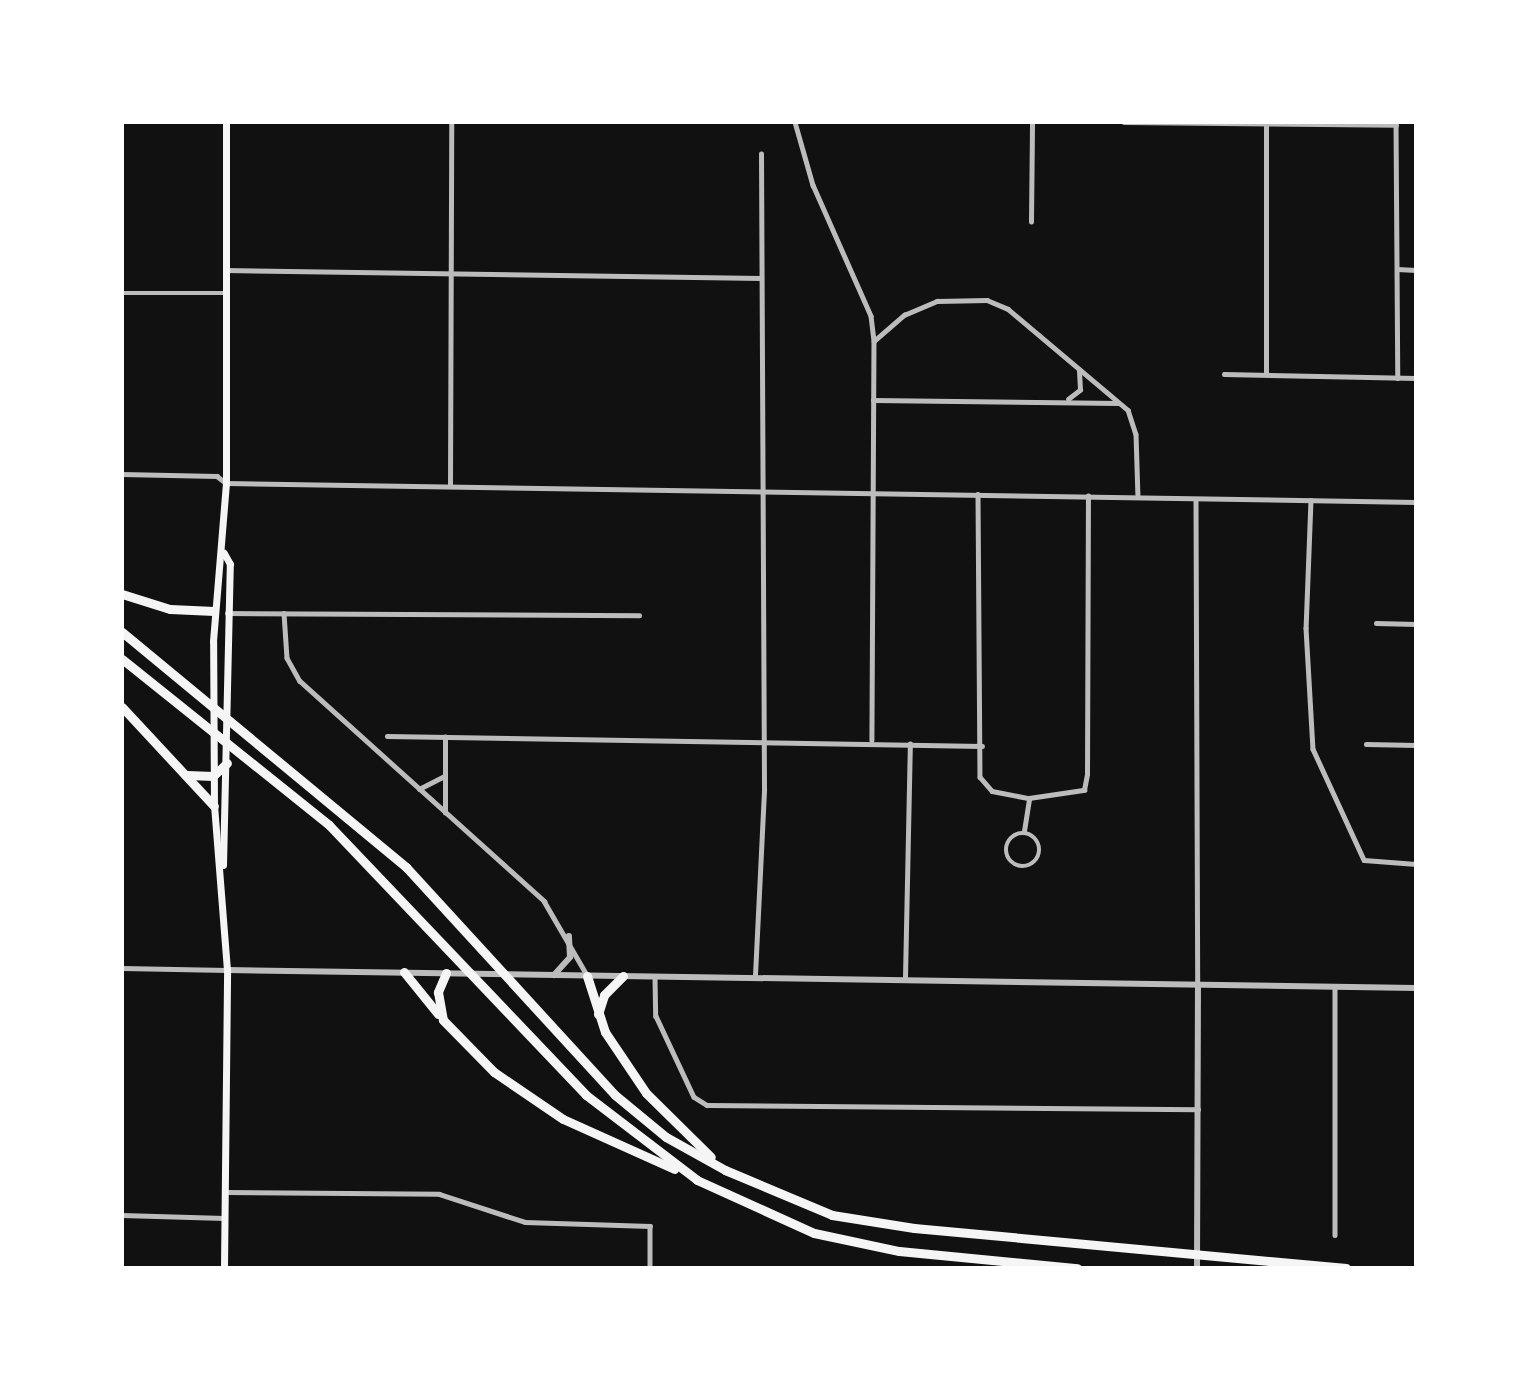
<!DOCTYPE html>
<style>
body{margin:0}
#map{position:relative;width:1538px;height:1390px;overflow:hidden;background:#111;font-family:"PT Sans Narrow",sans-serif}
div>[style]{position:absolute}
.minor>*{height:4.5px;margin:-2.25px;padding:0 2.25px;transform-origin:2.25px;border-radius:2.25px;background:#bcbcbc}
.minor>.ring{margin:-2.25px;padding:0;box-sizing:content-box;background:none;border:4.5px solid #bcbcbc;border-radius:50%}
.tertiary>*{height:6px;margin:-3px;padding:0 3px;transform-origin:3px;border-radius:3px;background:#bcbcbc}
.secondary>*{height:7px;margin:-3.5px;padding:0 3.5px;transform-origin:3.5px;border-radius:3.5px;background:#f5f5f5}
.motorway>*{height:9px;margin:-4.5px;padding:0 4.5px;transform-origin:4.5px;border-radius:4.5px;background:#f5f5f5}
span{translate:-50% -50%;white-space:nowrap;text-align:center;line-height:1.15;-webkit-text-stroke:6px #fff;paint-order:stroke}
.frame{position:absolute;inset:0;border:124px solid #fff;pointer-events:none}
</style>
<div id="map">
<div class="minor">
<div style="left:795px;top:122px;width:66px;rotate:74.1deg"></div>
<div style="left:813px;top:185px;width:143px;rotate:66.1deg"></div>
<div style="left:871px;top:316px;width:25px;rotate:83deg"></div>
<div style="left:874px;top:341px;width:399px;rotate:90.3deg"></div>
<div style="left:1124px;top:122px;width:272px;rotate:0.6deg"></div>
<div style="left:1396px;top:123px;width:255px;rotate:89.6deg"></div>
<div style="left:1031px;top:222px;width:100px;rotate:-89.4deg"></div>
<div style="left:1397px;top:269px;width:19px;rotate:3deg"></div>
<div style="left:225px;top:270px;width:536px;rotate:0.86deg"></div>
<div style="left:122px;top:293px;width:104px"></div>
<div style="left:874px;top:341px;width:40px;rotate:-41deg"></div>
<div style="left:904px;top:315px;width:36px;rotate:-23deg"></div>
<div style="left:937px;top:301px;width:50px;rotate:-1.1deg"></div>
<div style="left:987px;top:300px;width:23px;rotate:23deg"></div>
<div style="left:1008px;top:309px;width:157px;rotate:40.1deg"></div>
<div style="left:1128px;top:410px;width:25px;rotate:72deg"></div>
<div style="left:1136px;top:434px;width:63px;rotate:88.2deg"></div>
<div style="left:1224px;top:374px;width:192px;rotate:1.2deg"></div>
<div style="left:1266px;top:375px;width:252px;rotate:-90deg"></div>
<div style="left:1068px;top:399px;width:15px;rotate:-37deg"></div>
<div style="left:1080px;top:390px;width:20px;rotate:-93deg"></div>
<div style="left:873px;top:400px;width:245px;rotate:0.7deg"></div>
<div style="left:122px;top:474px;width:95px;rotate:1.2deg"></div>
<div style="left:217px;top:476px;width:11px;rotate:38deg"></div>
<div style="left:226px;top:483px;width:1190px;rotate:0.91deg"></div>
<div style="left:450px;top:486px;width:364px;rotate:-89.8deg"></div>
<div style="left:978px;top:494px;width:283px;rotate:89.6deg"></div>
<div style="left:980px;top:777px;width:18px;rotate:49deg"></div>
<div style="left:992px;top:791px;width:38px;rotate:11deg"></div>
<div style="left:1029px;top:798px;width:56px;rotate:-8.3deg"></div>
<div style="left:1084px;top:790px;width:16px;rotate:-79deg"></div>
<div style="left:1087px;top:774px;width:278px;rotate:-89.8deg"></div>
<div style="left:1196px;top:499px;width:486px;rotate:89.8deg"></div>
<div style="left:1311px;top:500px;width:128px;rotate:92.2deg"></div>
<div style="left:1306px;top:628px;width:121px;rotate:86.7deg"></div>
<div style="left:1313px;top:749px;width:122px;rotate:65.3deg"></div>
<div style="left:1364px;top:860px;width:52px;rotate:4.4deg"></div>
<div style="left:227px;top:613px;width:412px;rotate:0.3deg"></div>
<div style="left:284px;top:613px;width:45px;rotate:86.2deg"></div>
<div style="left:287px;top:658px;width:26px;rotate:61deg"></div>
<div style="left:300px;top:681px;width:329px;rotate:42deg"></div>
<div style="left:544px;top:901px;width:86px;rotate:59.8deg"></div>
<div style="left:1376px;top:623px;width:40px;rotate:1.4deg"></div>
<div style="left:387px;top:736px;width:595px;rotate:0.96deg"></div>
<div style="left:1366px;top:744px;width:50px;rotate:1.1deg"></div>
<div style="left:419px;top:789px;width:28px;rotate:-27deg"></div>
<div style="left:445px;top:813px;width:76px;rotate:-90deg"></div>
<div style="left:1024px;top:831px;width:33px;rotate:-81deg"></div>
<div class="ring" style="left:1006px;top:833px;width:29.5px;height:29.5px"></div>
<div style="left:122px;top:968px;width:105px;rotate:1.1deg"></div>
<div style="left:755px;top:975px;width:186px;rotate:-87.2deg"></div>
<div style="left:764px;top:789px;width:635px;rotate:-90.27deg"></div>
<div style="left:655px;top:977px;width:39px;rotate:89deg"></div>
<div style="left:656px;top:1016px;width:89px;rotate:64.9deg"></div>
<div style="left:694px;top:1097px;width:15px;rotate:32deg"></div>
<div style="left:707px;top:1105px;width:491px;rotate:0.5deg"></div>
<div style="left:905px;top:977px;width:233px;rotate:-88.8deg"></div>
<div style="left:1335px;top:987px;width:248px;rotate:90deg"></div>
<div style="left:225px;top:1192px;width:214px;rotate:0.5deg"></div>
<div style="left:439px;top:1194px;width:90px;rotate:18deg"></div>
<div style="left:525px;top:1222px;width:125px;rotate:1.8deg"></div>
<div style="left:650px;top:1226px;width:42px;rotate:90deg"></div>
<div style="left:122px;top:1215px;width:102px;rotate:1.7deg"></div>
</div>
<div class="tertiary">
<div style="left:227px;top:970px;width:1189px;rotate:0.87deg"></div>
<div style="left:554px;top:975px;width:24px;rotate:-48deg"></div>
<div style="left:570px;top:957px;width:21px;rotate:-93deg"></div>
<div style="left:1197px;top:1268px;width:283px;rotate:-89.8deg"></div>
</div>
<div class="secondary">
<div style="left:223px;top:865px;width:301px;rotate:-88.7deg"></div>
<div style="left:230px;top:564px;width:13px;rotate:-119deg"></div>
<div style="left:224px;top:1268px;width:298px;rotate:-89.4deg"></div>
<div style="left:227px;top:970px;width:165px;rotate:-94.5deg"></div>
<div style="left:214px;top:806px;width:165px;rotate:-90.3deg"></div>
<div style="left:213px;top:641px;width:159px;rotate:-85.3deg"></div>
<div style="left:226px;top:483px;width:361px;rotate:-90deg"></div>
</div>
<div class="motorway">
<div style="left:122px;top:594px;width:50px;rotate:17.4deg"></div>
<div style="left:170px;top:609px;width:44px;rotate:2.6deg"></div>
<div style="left:122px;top:632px;width:369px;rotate:39.6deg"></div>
<div style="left:406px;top:867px;width:309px;rotate:47.5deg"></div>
<div style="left:615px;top:1095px;width:66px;rotate:39.5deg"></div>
<div style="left:666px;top:1137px;width:68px;rotate:29.2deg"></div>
<div style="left:725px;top:1170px;width:116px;rotate:22.8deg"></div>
<div style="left:832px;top:1215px;width:83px;rotate:9deg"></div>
<div style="left:914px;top:1228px;width:434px;rotate:5.3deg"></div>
<div style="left:122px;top:659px;width:265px;rotate:38.7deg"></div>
<div style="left:329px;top:825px;width:373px;rotate:46.4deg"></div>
<div style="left:586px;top:1095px;width:140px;rotate:37.4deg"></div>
<div style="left:697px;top:1180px;width:128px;rotate:24.4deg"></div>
<div style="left:814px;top:1233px;width:87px;rotate:12deg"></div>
<div style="left:899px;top:1251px;width:179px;rotate:5.5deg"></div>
<div style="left:122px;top:707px;width:135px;rotate:47.1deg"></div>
<div style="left:187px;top:775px;width:26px;rotate:2deg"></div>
<div style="left:213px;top:776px;width:19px;rotate:-43deg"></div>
<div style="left:404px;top:972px;width:54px;rotate:51deg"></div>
<div style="left:446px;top:973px;width:21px;rotate:113deg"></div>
<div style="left:438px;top:992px;width:28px;rotate:80deg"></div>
<div style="left:443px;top:1020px;width:73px;rotate:45.6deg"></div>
<div style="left:494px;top:1072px;width:83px;rotate:34.3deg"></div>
<div style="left:563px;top:1119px;width:122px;rotate:24.2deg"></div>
<div style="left:587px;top:976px;width:59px;rotate:72.2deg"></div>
<div style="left:605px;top:1032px;width:73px;rotate:56.1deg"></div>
<div style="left:646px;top:1093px;width:91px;rotate:44.6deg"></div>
<div style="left:598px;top:1014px;width:20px;rotate:-72deg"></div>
<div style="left:604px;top:995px;width:27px;rotate:-45deg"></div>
</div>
<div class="frame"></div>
</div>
